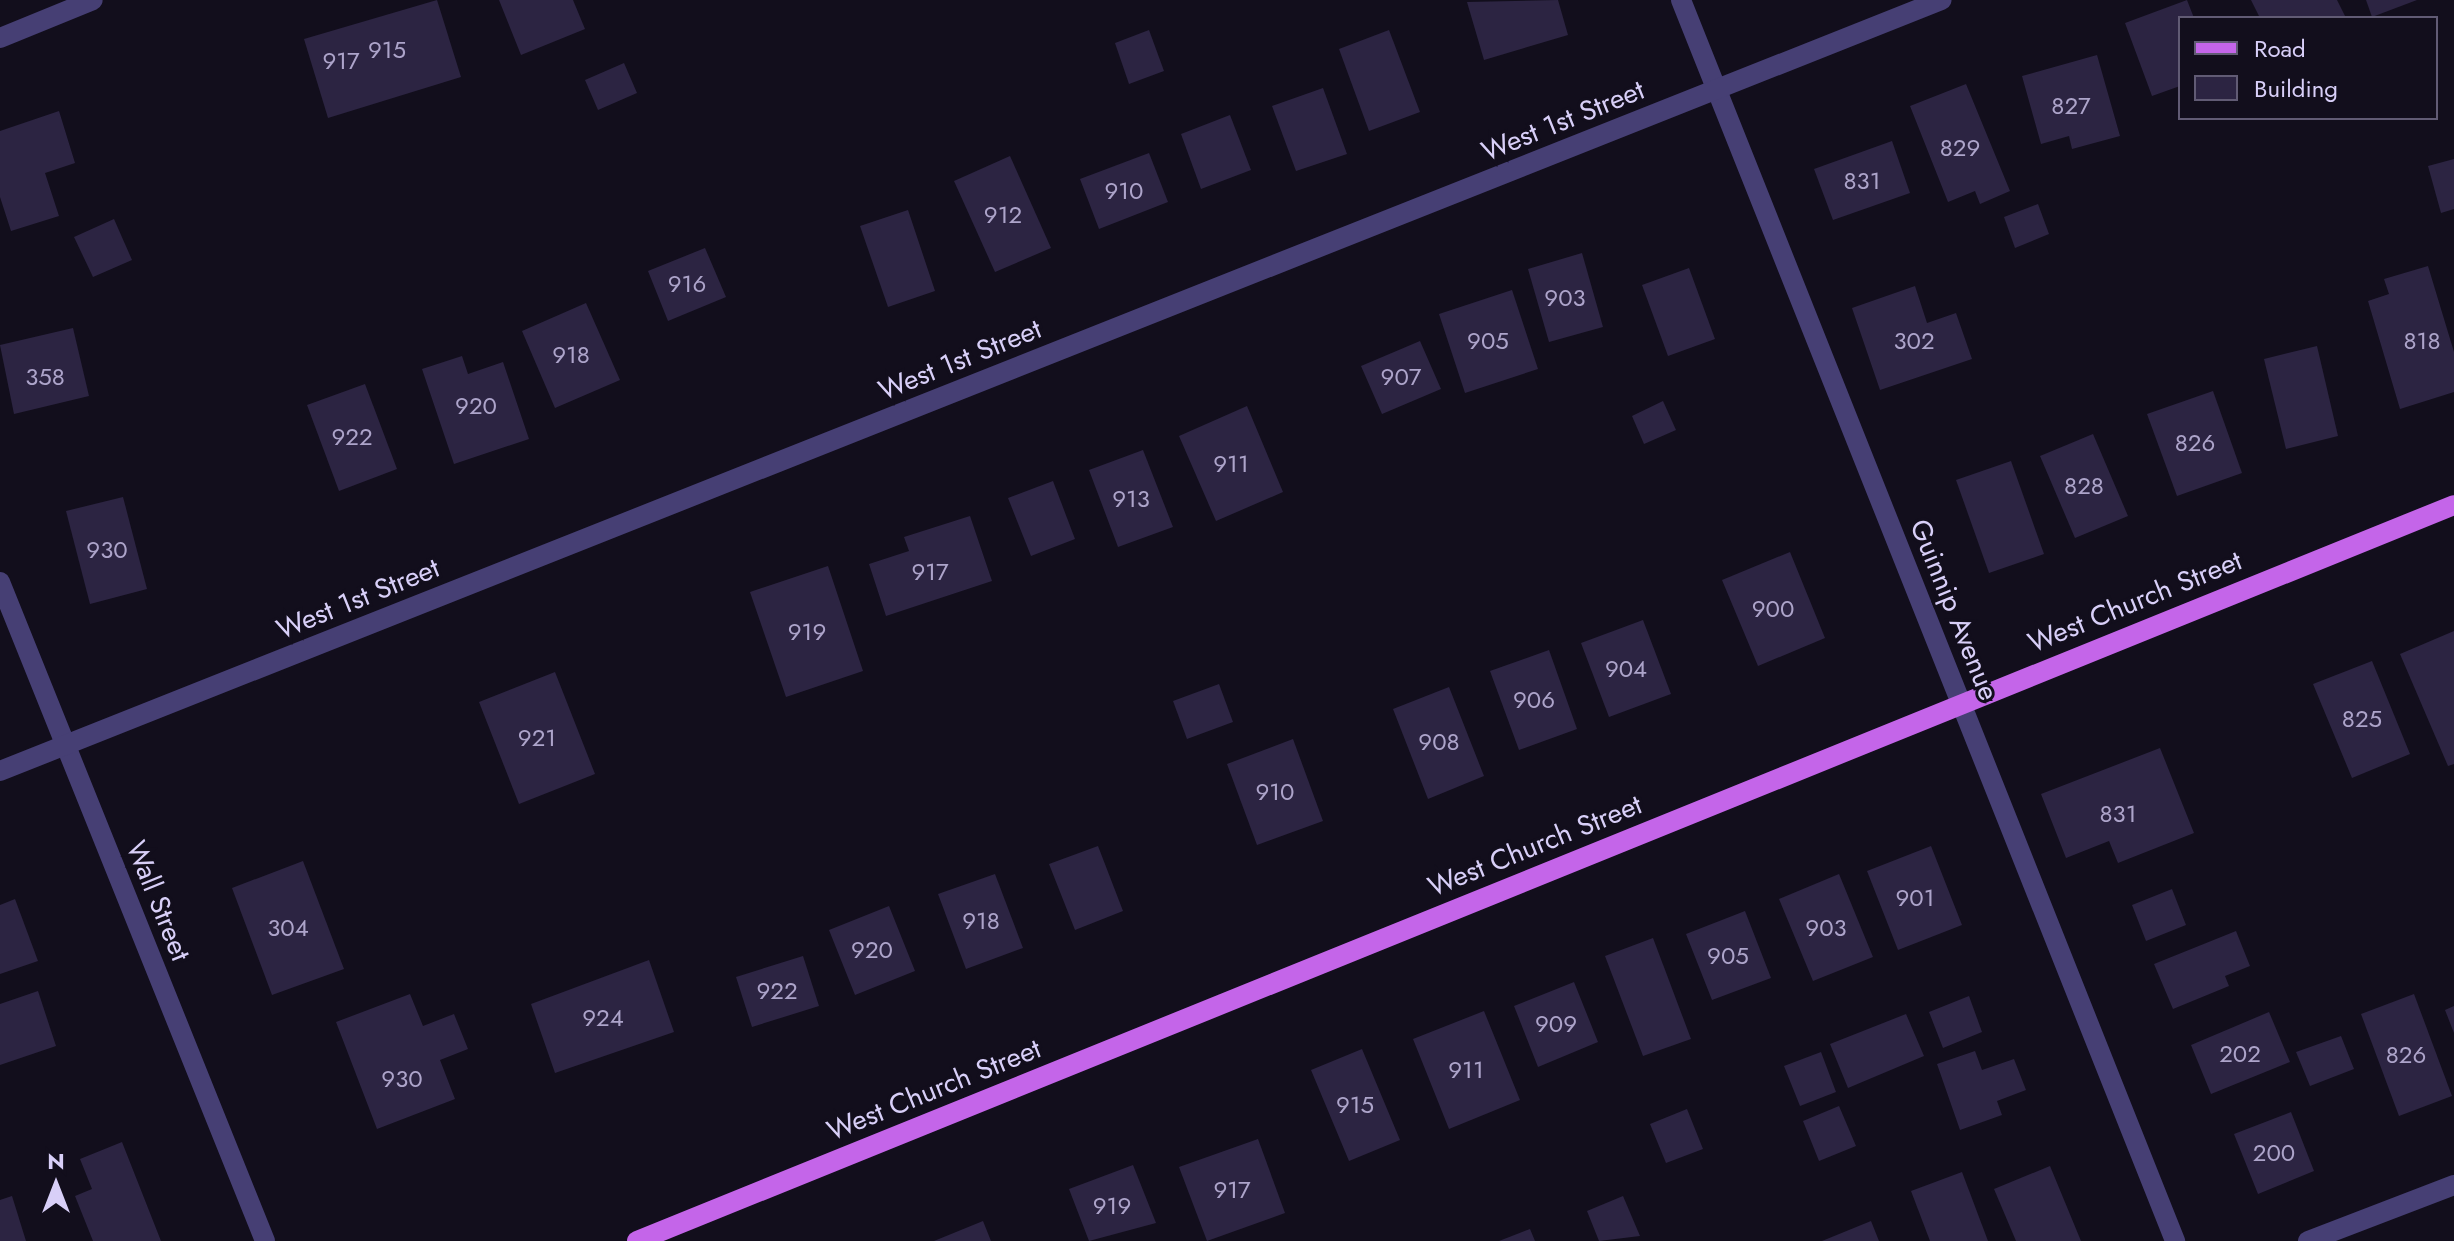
<!DOCTYPE html>
<style>
body{margin:0}
#map{position:relative;width:2454px;height:1241px;overflow:hidden;background:#120e1c;font-family:Jost,sans-serif}
div>[style]{position:absolute}
.building>*{inset:0;background:#2c2442}
.street>*{height:20px;margin:-10px;padding:0 10px;transform-origin:10px;border-radius:10px;background:#463f74}
.primary>*{height:20px;margin:-10px;padding:0 10px;transform-origin:10px;border-radius:10px;background:#c465e9}
span{translate:-50% -50%;white-space:nowrap;text-align:center;line-height:1.15;-webkit-text-stroke:6px #120e1c;paint-order:stroke}
.number-label{font-size:24px;color:#ada4ca}
.number-label span{-webkit-text-stroke-width:0}
.street-label{font-size:28px;color:#d8cff8}
.legend{position:absolute;left:2178px;top:16px;width:260px;height:104px;box-sizing:border-box;background:#120e1c;border:2px solid #615b74;margin:0;padding:10px 14px;list-style:none;font-size:24px;color:#d8cff8}
.legend li{display:flex;align-items:center;gap:16px;height:40px}
.legend b{width:40px;border:2px solid #615b74}
.north{position:absolute;left:16px;top:1145px;width:80px;height:80px;-webkit-text-stroke:6px #120e1c;paint-order:stroke;rotate:0deg;font-size:22px;font-weight:700;line-height:32px;text-align:center;color:#d8cff8}
.north::after{content:'';display:block;margin:auto;width:28px;height:36px;background:#d8cff8;clip-path:polygon(50% 0,100% 100%,50% 72%,0 100%)}
</style>
<div id="map">
<div class="building">
<div style="clip-path:polygon(437px 0,461px 77px,328px 118px,304px 39px)"></div>
<div style="clip-path:polygon(499px 0,573px 0,585px 29px,521px 55px)"></div>
<div style="clip-path:polygon(1558px 0,1568px 35px,1484px 60px,1467px 2px)"></div>
<div style="clip-path:polygon(2187px 0,2194px 18px,2180px 18px,2180px 86px,2152px 96px,2125px 23px)"></div>
<div style="clip-path:polygon(2251px 0,2337px 0,2346px 18px,2260px 18px)"></div>
<div style="clip-path:polygon(2366px 0,2417px 0,2372px 17px)"></div>
<div style="clip-path:polygon(1149px 30px,1164px 71px,1129px 84px,1115px 43px)"></div>
<div style="clip-path:polygon(1389px 30px,1420px 112px,1369px 131px,1339px 49px)"></div>
<div style="clip-path:polygon(2097px 55px,2120px 136px,2072px 149px,2069px 136px,2041px 144px,2022px 76px)"></div>
<div style="clip-path:polygon(624px 63px,637px 93px,598px 110px,585px 80px)"></div>
<div style="clip-path:polygon(1966px 84px,2010px 191px,1980px 204px,1975px 191px,1948px 202px,1910px 106px)"></div>
<div style="clip-path:polygon(1323px 88px,1347px 154px,1296px 171px,1272px 106px)"></div>
<div style="clip-path:polygon(59px 111px,75px 163px,45px 173px,59px 216px,11px 231px,0 197px,0 131px)"></div>
<div style="clip-path:polygon(1230px 115px,1251px 170px,1201px 189px,1181px 134px)"></div>
<div style="clip-path:polygon(1892px 141px,1910px 193px,1833px 220px,1814px 169px)"></div>
<div style="clip-path:polygon(1149px 153px,1168px 202px,1099px 229px,1080px 179px)"></div>
<div style="clip-path:polygon(1010px 156px,1051px 248px,995px 272px,954px 181px)"></div>
<div style="clip-path:polygon(2454px 159px,2454px 209px,2441px 213px,2428px 166px)"></div>
<div style="clip-path:polygon(2038px 204px,2049px 234px,2015px 248px,2004px 217px)"></div>
<div style="clip-path:polygon(908px 210px,935px 291px,888px 307px,860px 226px)"></div>
<div style="clip-path:polygon(114px 219px,132px 260px,93px 277px,74px 237px)"></div>
<div style="clip-path:polygon(705px 248px,726px 297px,668px 321px,648px 271px)"></div>
<div style="clip-path:polygon(1582px 253px,1603px 327px,1549px 342px,1528px 269px)"></div>
<div style="clip-path:polygon(2428px 266px,2454px 352px,2454px 392px,2400px 409px,2368px 301px,2389px 294px,2384px 279px)"></div>
<div style="clip-path:polygon(1689px 268px,1715px 339px,1668px 356px,1642px 285px)"></div>
<div style="clip-path:polygon(1915px 286px,1927px 323px,1956px 313px,1972px 359px,1880px 390px,1852px 308px)"></div>
<div style="clip-path:polygon(1512px 290px,1538px 369px,1465px 393px,1439px 314px)"></div>
<div style="clip-path:polygon(586px 303px,620px 380px,555px 408px,522px 331px)"></div>
<div style="clip-path:polygon(73px 328px,89px 396px,14px 414px,0 345px)"></div>
<div style="clip-path:polygon(1420px 341px,1441px 389px,1382px 414px,1361px 366px)"></div>
<div style="clip-path:polygon(2317px 346px,2338px 436px,2286px 449px,2264px 359px)"></div>
<div style="clip-path:polygon(462px 356px,468px 374px,503px 362px,529px 439px,454px 464px,422px 369px)"></div>
<div style="clip-path:polygon(365px 384px,397px 469px,339px 491px,307px 405px)"></div>
<div style="clip-path:polygon(2213px 391px,2242px 473px,2177px 496px,2147px 414px)"></div>
<div style="clip-path:polygon(1663px 401px,1676px 430px,1644px 444px,1632px 416px)"></div>
<div style="clip-path:polygon(1247px 406px,1283px 492px,1216px 521px,1179px 436px)"></div>
<div style="clip-path:polygon(2093px 434px,2128px 516px,2075px 538px,2040px 456px)"></div>
<div style="clip-path:polygon(1143px 450px,1173px 527px,1118px 547px,1089px 470px)"></div>
<div style="clip-path:polygon(2011px 461px,2044px 554px,1989px 573px,1956px 480px)"></div>
<div style="clip-path:polygon(1053px 481px,1075px 539px,1031px 556px,1008px 498px)"></div>
<div style="clip-path:polygon(123px 497px,147px 589px,90px 604px,66px 511px)"></div>
<div style="clip-path:polygon(970px 516px,992px 581px,886px 616px,869px 564px,909px 551px,904px 537px)"></div>
<div style="clip-path:polygon(1790px 552px,1825px 638px,1758px 666px,1722px 580px)"></div>
<div style="clip-path:polygon(828px 566px,863px 671px,786px 697px,750px 592px)"></div>
<div style="clip-path:polygon(1643px 620px,1671px 694px,1609px 717px,1581px 643px)"></div>
<div style="clip-path:polygon(2454px 631px,2454px 764px,2448px 766px,2400px 654px)"></div>
<div style="clip-path:polygon(1549px 650px,1577px 729px,1519px 750px,1490px 671px)"></div>
<div style="clip-path:polygon(2372px 661px,2410px 754px,2352px 778px,2313px 684px)"></div>
<div style="clip-path:polygon(555px 672px,595px 774px,519px 804px,479px 702px)"></div>
<div style="clip-path:polygon(1219px 684px,1233px 722px,1187px 739px,1173px 701px)"></div>
<div style="clip-path:polygon(1449px 687px,1484px 776px,1428px 799px,1393px 709px)"></div>
<div style="clip-path:polygon(1293px 739px,1323px 821px,1257px 845px,1227px 764px)"></div>
<div style="clip-path:polygon(2160px 748px,2194px 833px,2118px 863px,2109px 841px,2066px 858px,2041px 794px)"></div>
<div style="clip-path:polygon(1098px 846px,1123px 911px,1075px 930px,1049px 864px)"></div>
<div style="clip-path:polygon(1931px 846px,1962px 925px,1898px 950px,1867px 871px)"></div>
<div style="clip-path:polygon(303px 861px,344px 969px,272px 995px,232px 888px)"></div>
<div style="clip-path:polygon(995px 874px,1023px 948px,966px 969px,938px 894px)"></div>
<div style="clip-path:polygon(1839px 874px,1873px 957px,1813px 981px,1779px 899px)"></div>
<div style="clip-path:polygon(2172px 889px,2186px 925px,2146px 941px,2132px 905px)"></div>
<div style="clip-path:polygon(15px 899px,38px 961px,0 974px,0 905px)"></div>
<div style="clip-path:polygon(889px 906px,915px 971px,855px 995px,829px 930px)"></div>
<div style="clip-path:polygon(1745px 911px,1771px 978px,1712px 1000px,1686px 934px)"></div>
<div style="clip-path:polygon(2236px 931px,2250px 966px,2225px 976px,2229px 986px,2173px 1009px,2154px 964px)"></div>
<div style="clip-path:polygon(1653px 938px,1691px 1039px,1643px 1056px,1605px 956px)"></div>
<div style="clip-path:polygon(803px 956px,819px 1006px,752px 1027px,736px 977px)"></div>
<div style="clip-path:polygon(649px 960px,674px 1032px,555px 1073px,531px 1004px)"></div>
<div style="clip-path:polygon(1574px 982px,1598px 1042px,1538px 1067px,1514px 1006px)"></div>
<div style="clip-path:polygon(38px 991px,56px 1046px,0 1065px,0 1004px)"></div>
<div style="clip-path:polygon(410px 994px,423px 1026px,454px 1014px,468px 1049px,440px 1060px,455px 1099px,377px 1129px,336px 1022px)"></div>
<div style="clip-path:polygon(2414px 994px,2452px 1096px,2399px 1116px,2361px 1014px)"></div>
<div style="clip-path:polygon(1969px 996px,1982px 1032px,1943px 1048px,1929px 1012px)"></div>
<div style="clip-path:polygon(2454px 1006px,2454px 1033px,2445px 1010px)"></div>
<div style="clip-path:polygon(1484px 1011px,1520px 1100px,1449px 1129px,1413px 1039px)"></div>
<div style="clip-path:polygon(2269px 1012px,2290px 1062px,2211px 1094px,2191px 1045px)"></div>
<div style="clip-path:polygon(1906px 1014px,1924px 1056px,1848px 1088px,1830px 1044px)"></div>
<div style="clip-path:polygon(2341px 1036px,2354px 1069px,2310px 1086px,2296px 1052px)"></div>
<div style="clip-path:polygon(1362px 1049px,1400px 1140px,1349px 1161px,1311px 1070px)"></div>
<div style="clip-path:polygon(1975px 1051px,1982px 1070px,2014px 1059px,2026px 1090px,1997px 1101px,2002px 1115px,1960px 1130px,1937px 1064px)"></div>
<div style="clip-path:polygon(1821px 1052px,1836px 1092px,1800px 1106px,1784px 1066px)"></div>
<div style="clip-path:polygon(1839px 1106px,1856px 1146px,1819px 1161px,1803px 1121px)"></div>
<div style="clip-path:polygon(1687px 1109px,1703px 1149px,1666px 1163px,1650px 1124px)"></div>
<div style="clip-path:polygon(2291px 1112px,2314px 1171px,2258px 1194px,2234px 1134px)"></div>
<div style="clip-path:polygon(1258px 1139px,1285px 1213px,1207px 1241px,1179px 1167px)"></div>
<div style="clip-path:polygon(122px 1142px,161px 1241px,93px 1241px,75px 1196px,92px 1189px,80px 1159px)"></div>
<div style="clip-path:polygon(1133px 1165px,1156px 1223px,1089px 1241px,1069px 1189px)"></div>
<div style="clip-path:polygon(2050px 1166px,2081px 1241px,2016px 1241px,1994px 1189px)"></div>
<div style="clip-path:polygon(1962px 1172px,1988px 1241px,1930px 1241px,1911px 1191px)"></div>
<div style="clip-path:polygon(12px 1196px,26px 1241px,0 1241px,0 1200px)"></div>
<div style="clip-path:polygon(1623px 1196px,1640px 1236px,1599px 1241px,1587px 1211px)"></div>
<div style="clip-path:polygon(983px 1221px,991px 1241px,934px 1241px)"></div>
<div style="clip-path:polygon(1871px 1221px,1879px 1241px,1822px 1241px)"></div>
<div style="clip-path:polygon(1530px 1229px,1535px 1241px,1499px 1241px)"></div>
</div>
<div class="street">
<div style="left:1681px;top:0;width:1336px;rotate:68.29deg"></div>
<div style="left:0;top:38px;width:100px;rotate:-22.2deg"></div>
<div style="left:0;top:582px;width:710px;rotate:68.09deg"></div>
<div style="left:0;top:771px;width:2089px;rotate:-21.66deg"></div>
<div style="left:2308px;top:1241px;width:156px;rotate:-21deg"></div>
</div>
<div class="primary">
<div style="left:637px;top:1241px;width:1960px;rotate:-22.05deg"></div>
</div>
<div class="number-label">
<span style="left:387px;top:50px">915</span>
<span style="left:341px;top:61px">917</span>
<span style="left:2071px;top:106px">827</span>
<span style="left:1960px;top:148px">829</span>
<span style="left:1862px;top:181px">831</span>
<span style="left:1124px;top:191px">910</span>
<span style="left:1003px;top:215px">912</span>
<span style="left:687px;top:284px">916</span>
<span style="left:1565px;top:298px">903</span>
<span style="left:1488px;top:341px">905</span>
<span style="left:1914px;top:341px">302</span>
<span style="left:2422px;top:341px">818</span>
<span style="left:571px;top:355px">918</span>
<span style="left:45px;top:377px">358</span>
<span style="left:1401px;top:377px">907</span>
<span style="left:476px;top:406px">920</span>
<span style="left:352px;top:437px">922</span>
<span style="left:2195px;top:443px">826</span>
<span style="left:1231px;top:464px">911</span>
<span style="left:2084px;top:486px">828</span>
<span style="left:1131px;top:499px">913</span>
<span style="left:107px;top:550px">930</span>
<span style="left:930px;top:572px">917</span>
<span style="left:1773px;top:609px">900</span>
<span style="left:807px;top:632px">919</span>
<span style="left:1626px;top:669px">904</span>
<span style="left:1534px;top:700px">906</span>
<span style="left:2362px;top:719px">825</span>
<span style="left:537px;top:738px">921</span>
<span style="left:1439px;top:742px">908</span>
<span style="left:1275px;top:792px">910</span>
<span style="left:2118px;top:814px">831</span>
<span style="left:1915px;top:898px">901</span>
<span style="left:981px;top:921px">918</span>
<span style="left:288px;top:928px">304</span>
<span style="left:1826px;top:928px">903</span>
<span style="left:872px;top:950px">920</span>
<span style="left:1728px;top:956px">905</span>
<span style="left:777px;top:991px">922</span>
<span style="left:603px;top:1018px">924</span>
<span style="left:1556px;top:1024px">909</span>
<span style="left:2240px;top:1054px">202</span>
<span style="left:2406px;top:1055px">826</span>
<span style="left:1466px;top:1070px">911</span>
<span style="left:402px;top:1079px">930</span>
<span style="left:1355px;top:1105px">915</span>
<span style="left:2274px;top:1153px">200</span>
<span style="left:1232px;top:1190px">917</span>
<span style="left:1112px;top:1206px">919</span>
</div>
<div class="street-label">
<span style="left:1563px;top:121px;rotate:-22deg">West 1st Street</span>
<span style="left:960px;top:360px;rotate:-22deg">West 1st Street</span>
<span style="left:358px;top:599px;rotate:-22deg">West 1st Street</span>
<span style="left:2135px;top:602px;rotate:-22deg">West Church Street</span>
<span style="left:1954px;top:610px;rotate:68deg">Guinnip Avenue</span>
<span style="left:1535px;top:846px;rotate:-22deg">West Church Street</span>
<span style="left:158px;top:901px;rotate:68deg">Wall Street</span>
<span style="left:934px;top:1090px;rotate:-22deg">West Church Street</span>
</div>
<ul class="legend">
<li><b style="height:10px;background:#c465e9"></b>Road</li>
<li><b style="height:22px;background:#2c2442"></b>Building</li>
</ul>
<div class="north">N</div>
</div>
